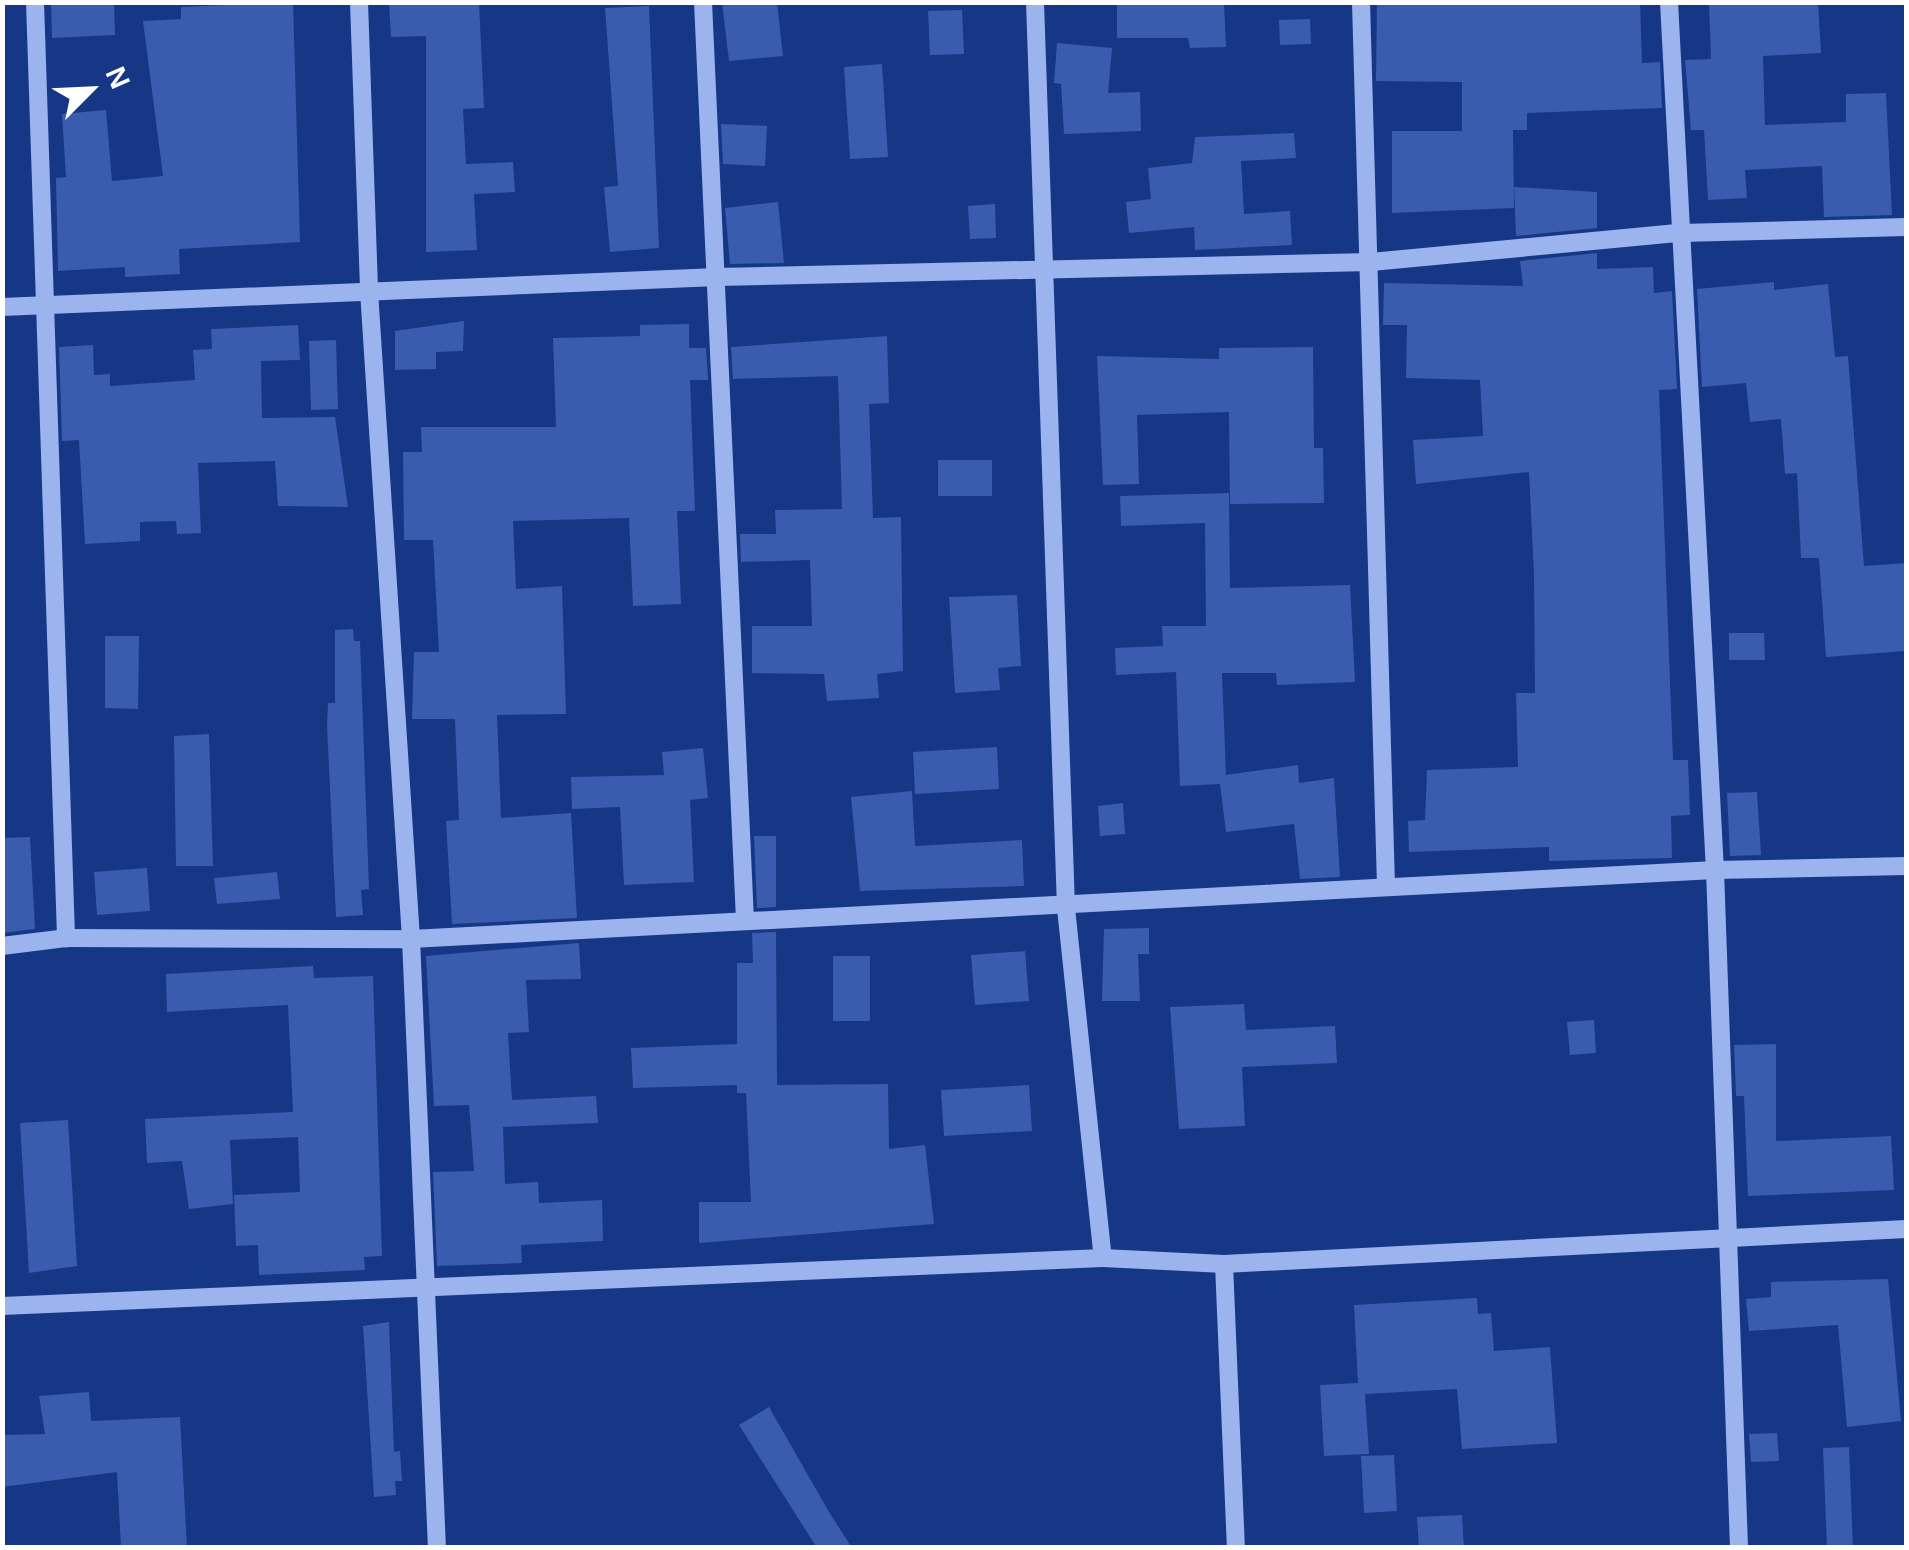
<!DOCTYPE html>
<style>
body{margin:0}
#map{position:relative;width:1909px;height:1550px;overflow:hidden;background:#163686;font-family:Arial,sans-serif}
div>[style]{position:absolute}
.building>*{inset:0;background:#3a5cae}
.minor>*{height:18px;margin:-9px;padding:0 9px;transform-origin:9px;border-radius:9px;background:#9bb4ee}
span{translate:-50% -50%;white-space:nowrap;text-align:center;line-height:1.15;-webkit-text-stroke:10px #163686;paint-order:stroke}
.frame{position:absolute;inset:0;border:5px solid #fff;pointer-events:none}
.north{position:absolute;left:40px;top:40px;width:100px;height:100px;-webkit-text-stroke:8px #163686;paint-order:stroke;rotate:66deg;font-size:28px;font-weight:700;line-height:40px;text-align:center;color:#fff}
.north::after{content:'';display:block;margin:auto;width:35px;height:45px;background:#fff;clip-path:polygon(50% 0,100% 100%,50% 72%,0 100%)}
</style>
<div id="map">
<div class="building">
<div style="clip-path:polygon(51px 2px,114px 2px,115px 35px,52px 38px)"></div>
<div style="clip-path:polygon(293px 2px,300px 242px,179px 249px,180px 274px,125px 277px,125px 267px,58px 271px,56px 178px,66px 177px,62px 114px,106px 110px,112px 181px,163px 176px,143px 21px,181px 19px,181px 7px)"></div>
<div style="clip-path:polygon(389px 2px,479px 2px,484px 108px,463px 109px,466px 164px,513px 162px,515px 192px,474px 194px,477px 250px,426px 252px,426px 36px,391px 37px)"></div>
<div style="clip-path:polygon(722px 2px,777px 2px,783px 56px,729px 61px)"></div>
<div style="clip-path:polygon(1117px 2px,1224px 2px,1226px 47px,1190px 48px,1188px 38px,1117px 38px)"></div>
<div style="clip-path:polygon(1377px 2px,1640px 2px,1642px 63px,1660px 62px,1662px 108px,1527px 113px,1527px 130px,1513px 130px,1514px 208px,1392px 213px,1392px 131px,1462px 131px,1462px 82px,1376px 81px)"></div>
<div style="clip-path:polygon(1709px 2px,1818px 2px,1821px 53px,1763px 56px,1765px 125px,1846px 122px,1846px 94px,1886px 93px,1892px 215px,1824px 217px,1822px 166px,1745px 170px,1747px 198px,1708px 200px,1704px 130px,1691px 130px,1685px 60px,1711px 59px)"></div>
<div style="clip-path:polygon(649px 6px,659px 248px,610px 252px,604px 187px,618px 186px,605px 8px)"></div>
<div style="clip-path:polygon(962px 10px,964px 54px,930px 55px,928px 11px)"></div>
<div style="clip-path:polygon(1310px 19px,1311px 44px,1280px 45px,1279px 20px)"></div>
<div style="clip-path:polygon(1057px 43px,1112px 48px,1108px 93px,1140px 92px,1141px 131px,1064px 134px,1061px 84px,1054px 83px)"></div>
<div style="clip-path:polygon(882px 64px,888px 157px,850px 159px,844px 67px)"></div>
<div style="clip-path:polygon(721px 124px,767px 126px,765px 166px,723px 164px)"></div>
<div style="clip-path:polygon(1294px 133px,1296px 158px,1241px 161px,1244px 214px,1290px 211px,1292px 245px,1195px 250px,1194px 227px,1129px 233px,1126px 202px,1151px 199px,1148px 168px,1192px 163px,1195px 137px)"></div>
<div style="clip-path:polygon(1514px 187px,1597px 192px,1597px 228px,1516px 236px)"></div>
<div style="clip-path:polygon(778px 202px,784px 263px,730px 264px,725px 208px)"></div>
<div style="clip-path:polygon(995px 204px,996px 238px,970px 239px,968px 206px)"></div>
<div style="clip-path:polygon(1597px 253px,1597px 269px,1653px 267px,1654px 293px,1672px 291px,1677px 389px,1659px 390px,1673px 760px,1688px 760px,1690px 815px,1671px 816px,1672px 858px,1549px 861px,1549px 847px,1409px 852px,1408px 821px,1425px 820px,1427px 770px,1518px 767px,1516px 693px,1535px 693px,1534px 574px,1529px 472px,1416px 484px,1413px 440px,1483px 436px,1480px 380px,1406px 378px,1407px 325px,1383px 325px,1384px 283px,1523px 286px,1520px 261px)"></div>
<div style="clip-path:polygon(1774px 282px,1774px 290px,1828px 284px,1835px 357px,1848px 356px,1864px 566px,1906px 563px,1906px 651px,1826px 657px,1819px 558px,1801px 558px,1797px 473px,1785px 474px,1781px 419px,1750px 422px,1746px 383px,1702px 387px,1697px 289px)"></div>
<div style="clip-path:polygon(464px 321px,463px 351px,436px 352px,436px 369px,395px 370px,395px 331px)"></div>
<div style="clip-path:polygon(689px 324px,689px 348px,706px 348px,708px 380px,690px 380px,695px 511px,677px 511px,681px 604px,633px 606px,629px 518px,513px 521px,516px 589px,562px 586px,566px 714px,497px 715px,501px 818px,571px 813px,577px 918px,452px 924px,446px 821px,459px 820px,455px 719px,412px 719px,414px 652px,439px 652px,433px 540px,404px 540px,403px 452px,422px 452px,421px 427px,556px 427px,553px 338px,640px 336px,640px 325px)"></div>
<div style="clip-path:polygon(298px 325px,300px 360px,261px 361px,262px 418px,335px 417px,348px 507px,278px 506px,275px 461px,198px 463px,201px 533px,177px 534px,176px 521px,140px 522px,140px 541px,85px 544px,79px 440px,62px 441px,59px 347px,93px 345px,94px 375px,110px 374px,110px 386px,195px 380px,193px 350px,212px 349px,211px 329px)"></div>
<div style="clip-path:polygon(887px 336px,889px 403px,869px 404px,873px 518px,901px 517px,903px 671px,877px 674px,879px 698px,827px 701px,824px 674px,752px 673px,752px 626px,812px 626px,810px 560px,741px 562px,740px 534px,776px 534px,775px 510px,842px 509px,838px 376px,733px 379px,731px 347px)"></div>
<div style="clip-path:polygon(336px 340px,338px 409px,311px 410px,309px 341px)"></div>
<div style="clip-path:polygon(1313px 347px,1314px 448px,1323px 448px,1324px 503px,1230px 504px,1229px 412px,1137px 415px,1139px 484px,1103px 485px,1097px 356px,1219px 359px,1219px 348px)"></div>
<div style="clip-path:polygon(938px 460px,992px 460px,992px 496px,938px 496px)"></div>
<div style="clip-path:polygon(1229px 493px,1230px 588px,1350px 585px,1355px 682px,1277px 685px,1276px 673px,1222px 673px,1226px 775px,1298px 765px,1299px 783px,1334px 778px,1340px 877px,1300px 879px,1294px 824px,1226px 832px,1220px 784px,1180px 786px,1176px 672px,1116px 675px,1115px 648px,1163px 646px,1162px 626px,1206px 626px,1205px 523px,1121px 526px,1120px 496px)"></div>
<div style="clip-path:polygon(1017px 595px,1021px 666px,998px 668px,1000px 690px,955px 693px,949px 597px)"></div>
<div style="clip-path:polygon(353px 629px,354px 641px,360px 641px,369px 889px,361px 890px,363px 915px,336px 917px,327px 725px,328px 703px,335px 703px,335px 630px)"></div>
<div style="clip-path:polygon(1729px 633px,1764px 633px,1765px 660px,1729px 660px)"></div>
<div style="clip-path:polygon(105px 636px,139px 636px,138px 709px,105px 708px)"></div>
<div style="clip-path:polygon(209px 734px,213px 866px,176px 866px,174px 736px)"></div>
<div style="clip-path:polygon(997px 747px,999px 789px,915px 794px,913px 752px)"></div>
<div style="clip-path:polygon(703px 748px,708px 798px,690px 800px,694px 882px,624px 885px,620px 807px,572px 809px,571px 777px,664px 775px,662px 752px)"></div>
<div style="clip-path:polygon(912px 791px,915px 846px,1022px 840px,1024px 886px,860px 891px,851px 797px)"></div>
<div style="clip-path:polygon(1757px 792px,1761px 855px,1730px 856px,1727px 793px)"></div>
<div style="clip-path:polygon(1123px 803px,1125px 834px,1100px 836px,1098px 806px)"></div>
<div style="clip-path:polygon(754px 836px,776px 836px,776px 907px,757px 908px)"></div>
<div style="clip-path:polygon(30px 837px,35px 929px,2px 933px,2px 838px)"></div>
<div style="clip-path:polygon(147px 868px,150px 911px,97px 915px,94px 872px)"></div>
<div style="clip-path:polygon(277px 872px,280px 899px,217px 904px,214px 878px)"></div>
<div style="clip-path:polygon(1149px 928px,1149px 954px,1138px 954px,1140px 1001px,1102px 1001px,1104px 929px)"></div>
<div style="clip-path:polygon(776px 932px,777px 1085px,888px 1084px,889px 1149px,925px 1145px,934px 1224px,699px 1243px,699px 1202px,751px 1202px,746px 1093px,737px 1093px,737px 1085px,633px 1088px,631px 1048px,737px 1044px,737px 963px,753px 963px,752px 933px)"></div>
<div style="clip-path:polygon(579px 943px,581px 979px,526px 980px,529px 1032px,508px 1033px,512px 1100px,596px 1096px,598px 1123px,503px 1127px,505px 1184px,538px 1182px,539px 1203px,602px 1200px,603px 1241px,521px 1245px,522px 1263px,437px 1266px,433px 1172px,474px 1171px,469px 1105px,434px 1106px,426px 956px)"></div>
<div style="clip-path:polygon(1025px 951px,1029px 1001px,975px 1005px,971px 955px)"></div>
<div style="clip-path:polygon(833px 956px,870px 956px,870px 1021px,833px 1021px)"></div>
<div style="clip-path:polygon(313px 966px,314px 978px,373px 976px,382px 1256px,364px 1257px,365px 1270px,259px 1275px,258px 1245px,236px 1246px,234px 1195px,300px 1192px,298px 1137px,230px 1140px,233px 1204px,189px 1209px,182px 1161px,147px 1163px,145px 1119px,293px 1112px,288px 1005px,167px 1012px,166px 974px)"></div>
<div style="clip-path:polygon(1244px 1004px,1246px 1030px,1335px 1026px,1337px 1063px,1242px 1067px,1245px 1126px,1179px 1129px,1170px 1007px)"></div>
<div style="clip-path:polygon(1594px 1020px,1596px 1053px,1570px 1055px,1567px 1022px)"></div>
<div style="clip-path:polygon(1776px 1044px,1776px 1141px,1891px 1136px,1894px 1190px,1748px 1196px,1744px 1096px,1736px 1096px,1734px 1045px)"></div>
<div style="clip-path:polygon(1029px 1085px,1032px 1131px,944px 1136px,941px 1090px)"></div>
<div style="clip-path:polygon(68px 1120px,77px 1266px,29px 1273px,20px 1123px)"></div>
<div style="clip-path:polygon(1888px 1279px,1901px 1421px,1847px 1427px,1838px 1325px,1749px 1331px,1746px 1299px,1771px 1297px,1771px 1282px)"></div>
<div style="clip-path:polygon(1477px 1298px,1478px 1314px,1491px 1313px,1494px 1351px,1550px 1347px,1557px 1443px,1462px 1449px,1457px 1389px,1365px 1394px,1369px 1454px,1324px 1456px,1320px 1385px,1358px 1383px,1354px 1305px)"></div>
<div style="clip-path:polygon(389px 1322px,394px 1452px,400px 1451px,402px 1481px,395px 1481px,396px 1495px,374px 1497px,363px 1326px)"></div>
<div style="clip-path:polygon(89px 1392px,91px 1421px,180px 1417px,187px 1548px,121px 1548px,117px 1472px,2px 1487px,2px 1435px,45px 1434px,39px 1396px)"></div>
<div style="clip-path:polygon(769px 1407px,829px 1512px,852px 1548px,817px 1548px,739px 1425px)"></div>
<div style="clip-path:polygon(1777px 1433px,1779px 1461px,1751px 1462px,1749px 1434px)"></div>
<div style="clip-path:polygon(1849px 1447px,1853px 1548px,1827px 1548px,1823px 1448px)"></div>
<div style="clip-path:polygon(1394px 1455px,1397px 1511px,1364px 1513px,1361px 1456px)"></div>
<div style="clip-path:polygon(1462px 1515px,1464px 1548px,1419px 1548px,1417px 1517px)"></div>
</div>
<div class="minor">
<div style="left:35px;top:2px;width:937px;rotate:88.1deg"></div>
<div style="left:359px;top:2px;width:289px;rotate:88deg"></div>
<div style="left:369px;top:291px;width:649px;rotate:86.29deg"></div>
<div style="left:411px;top:939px;width:610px;rotate:87.56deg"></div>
<div style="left:703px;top:2px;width:920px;rotate:87.38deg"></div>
<div style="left:1035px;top:2px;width:907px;rotate:88.04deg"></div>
<div style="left:1066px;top:908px;width:352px;rotate:84deg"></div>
<div style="left:1361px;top:2px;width:885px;rotate:88.38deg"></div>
<div style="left:1669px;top:2px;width:869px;rotate:86.97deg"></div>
<div style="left:1715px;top:870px;width:678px;rotate:87.97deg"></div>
<div style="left:2px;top:307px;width:716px;rotate:-2.4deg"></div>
<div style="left:717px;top:277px;width:654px;rotate:-1.31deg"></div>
<div style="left:1371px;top:262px;width:310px;rotate:-5.4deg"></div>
<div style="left:1680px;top:233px;width:226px;rotate:-1.5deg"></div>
<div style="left:2px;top:946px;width:64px;rotate:-7.1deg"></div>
<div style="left:66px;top:938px;width:345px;rotate:0.2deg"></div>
<div style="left:411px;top:939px;width:1306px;rotate:-3.03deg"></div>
<div style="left:1715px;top:870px;width:191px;rotate:-1.2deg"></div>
<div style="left:1224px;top:1264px;width:284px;rotate:87.6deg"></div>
<div style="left:2px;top:1306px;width:1102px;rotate:-2.5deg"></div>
<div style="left:1103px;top:1258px;width:121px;rotate:2.8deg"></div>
<div style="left:1224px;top:1264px;width:683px;rotate:-2.94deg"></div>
</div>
<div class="frame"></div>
<div class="north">N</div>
</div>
